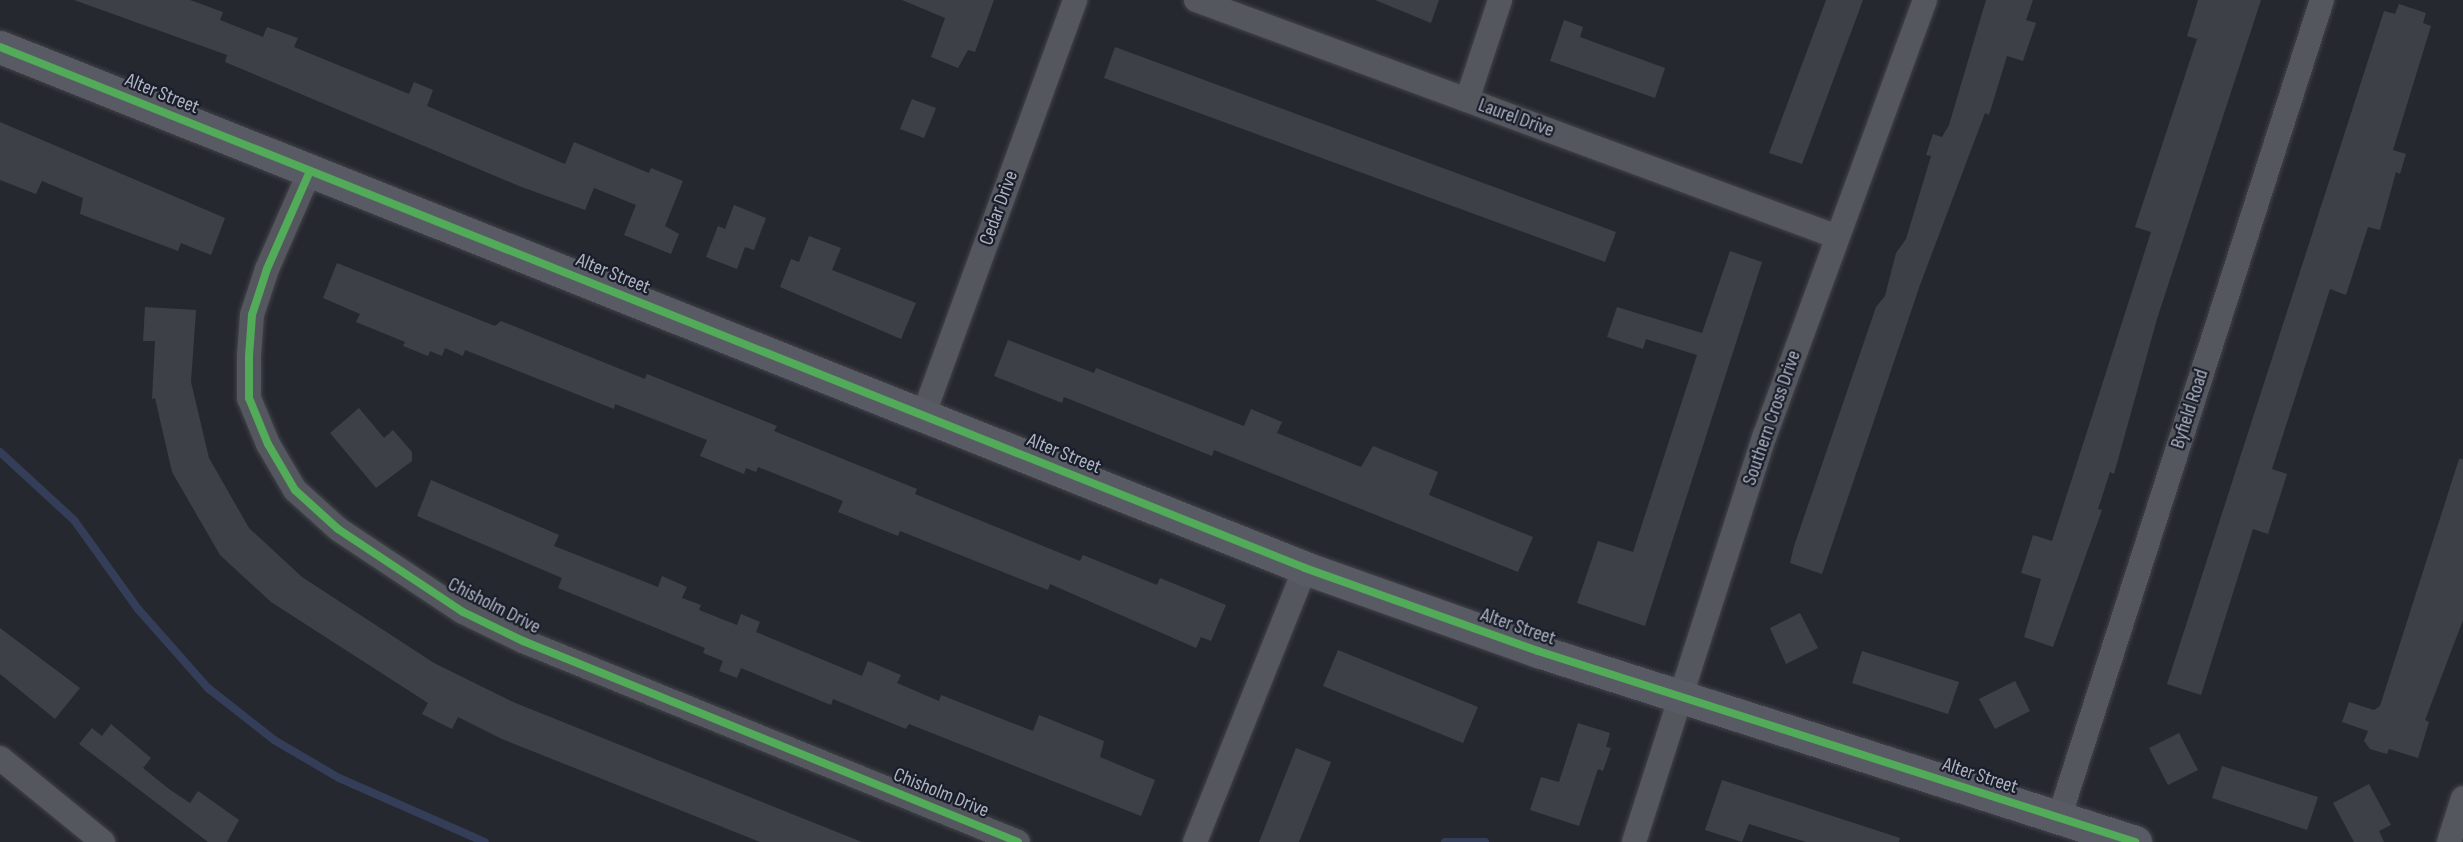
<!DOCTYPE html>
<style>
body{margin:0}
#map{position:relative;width:2463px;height:842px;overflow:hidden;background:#262830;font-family:"Sofia Sans Condensed",sans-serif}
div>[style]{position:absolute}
.stream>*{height:8px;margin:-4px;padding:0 4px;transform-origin:4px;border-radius:4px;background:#353e59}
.building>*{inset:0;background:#3e4047}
.roads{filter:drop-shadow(0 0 2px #424349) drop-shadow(0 0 2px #424349)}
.street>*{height:24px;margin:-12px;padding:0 12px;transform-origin:12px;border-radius:12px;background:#55575e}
.secondary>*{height:33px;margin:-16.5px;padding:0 16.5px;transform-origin:16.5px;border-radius:16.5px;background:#585b64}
.cycleway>*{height:8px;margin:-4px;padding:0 4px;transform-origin:4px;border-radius:4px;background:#51ab58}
span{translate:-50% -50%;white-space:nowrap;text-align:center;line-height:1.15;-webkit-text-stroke:4.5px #1a1e2a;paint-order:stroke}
.street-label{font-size:20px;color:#aeb3c2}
</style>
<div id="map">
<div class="stream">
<div style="left:0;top:452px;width:100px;rotate:42.6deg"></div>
<div style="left:74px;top:520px;width:110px;rotate:54.3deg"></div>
<div style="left:138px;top:609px;width:106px;rotate:48.5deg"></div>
<div style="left:208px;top:688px;width:84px;rotate:38.2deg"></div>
<div style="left:274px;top:740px;width:75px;rotate:30.3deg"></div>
<div style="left:339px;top:778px;width:159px;rotate:23.7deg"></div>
<div style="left:1445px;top:842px;width:40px"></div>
</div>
<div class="building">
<div style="clip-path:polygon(74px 0,190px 0,223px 12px,220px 20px,263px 37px,267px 27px,298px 38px,294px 47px,409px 94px,414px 82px,433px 90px,427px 106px,565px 164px,574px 142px,649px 173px,651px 168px,683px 181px,665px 226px,679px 234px,671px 254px,624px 235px,636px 205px,594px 188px,585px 210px,519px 186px,225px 62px,227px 55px)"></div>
<div style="clip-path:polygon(902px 0,994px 0,975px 52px,968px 50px,958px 68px,931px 57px,945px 18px)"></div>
<div style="clip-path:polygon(1375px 0,1439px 0,1431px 23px)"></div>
<div style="clip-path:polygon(1826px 0,1863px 0,1802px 164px,1769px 153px)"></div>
<div style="clip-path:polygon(1986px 0,2033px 0,2026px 20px,2036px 23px,2023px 61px,2007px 56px,1989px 115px,1985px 113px,1920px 285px,1822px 574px,1790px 563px,1794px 546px,1876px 307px,1885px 296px,1896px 253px,1906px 239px,1931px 156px,1926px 155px,1933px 134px,1942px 137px,1949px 125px)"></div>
<div style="clip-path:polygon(2198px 0,2261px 0,2157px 319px,2114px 474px,2110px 472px,2098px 509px,2102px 510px,2053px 647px,2024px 637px,2041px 579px,2021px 573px,2033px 535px,2052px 541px,2151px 232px,2135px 227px,2197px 39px,2187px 36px)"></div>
<div style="clip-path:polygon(2399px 4px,2426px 13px,2423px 23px,2431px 26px,2393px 150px,2406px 154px,2400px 174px,2396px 172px,2380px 230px,2368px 227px,2346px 295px,2330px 289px,2272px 469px,2287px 474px,2268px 534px,2253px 529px,2201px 695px,2167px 684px,2384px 11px,2395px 14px)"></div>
<div style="clip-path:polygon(1564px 20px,1583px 27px,1580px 37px,1665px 68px,1655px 98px,1550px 61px)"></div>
<div style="clip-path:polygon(1115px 47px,1616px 232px,1605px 262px,1104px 78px)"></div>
<div style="clip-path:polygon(912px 99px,936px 108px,924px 138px,900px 129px)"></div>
<div style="clip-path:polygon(0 122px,225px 218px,211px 255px,181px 243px,178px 251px,80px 214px,83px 198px,42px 181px,36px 194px,0 180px)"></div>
<div style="clip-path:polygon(734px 205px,766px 218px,754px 250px,745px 247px,737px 269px,706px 257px,718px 226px,725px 229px)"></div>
<div style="clip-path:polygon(809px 236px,841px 248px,832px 270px,916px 303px,901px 339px,780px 287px,791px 259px,799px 262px)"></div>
<div style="clip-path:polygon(1730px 251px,1762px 262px,1645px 626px,1577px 603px,1598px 541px,1633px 552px,1697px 355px,1646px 339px,1643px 349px,1607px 337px,1617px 307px,1702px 333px)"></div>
<div style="clip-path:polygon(337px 263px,495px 326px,501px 321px,645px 379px,647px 374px,777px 426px,774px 431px,917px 489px,915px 494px,1080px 561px,1083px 555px,1157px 585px,1160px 578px,1226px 605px,1211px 641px,1201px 637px,1196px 648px,1050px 584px,1048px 590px,900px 531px,898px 536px,838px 512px,843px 501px,758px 467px,756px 472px,746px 468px,744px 474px,700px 456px,707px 440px,615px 404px,614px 409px,465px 350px,463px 356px,445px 348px,442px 356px,430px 351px,428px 356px,403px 346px,405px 342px,356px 322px,360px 314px,323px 298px)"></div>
<div style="clip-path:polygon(145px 307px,196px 310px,191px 382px,209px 458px,249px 528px,302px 577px,434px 663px,513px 702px,862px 842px,760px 842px,502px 739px,458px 717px,452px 729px,422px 714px,428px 703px,271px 602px,220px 555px,172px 472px,155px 398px,152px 399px,155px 341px,143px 341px)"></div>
<div style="clip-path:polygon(1008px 340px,1094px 373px,1096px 368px,1244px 426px,1251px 409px,1282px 422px,1277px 433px,1361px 467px,1373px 446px,1438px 472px,1429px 495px,1533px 537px,1518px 572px,1214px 450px,1212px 456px,1064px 397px,1062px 403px,994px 376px)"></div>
<div style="clip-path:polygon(359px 408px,384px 438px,393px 430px,412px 452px,412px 461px,376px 488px,330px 433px)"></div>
<div style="clip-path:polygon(2459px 459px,2463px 459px,2463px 620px,2425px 720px,2429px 722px,2418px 758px,2389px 749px,2387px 754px,2370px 749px,2364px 741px,2368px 731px,2342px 722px,2349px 702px,2374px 710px,2380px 706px)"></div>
<div style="clip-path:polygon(431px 480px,559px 535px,554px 546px,658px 587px,662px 576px,687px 587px,682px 598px,701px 605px,699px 610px,737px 625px,741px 614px,760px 622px,756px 632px,862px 676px,868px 661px,901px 675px,897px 683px,939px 701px,941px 695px,1033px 731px,1039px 715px,1104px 741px,1100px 757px,1155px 780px,1141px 816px,909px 724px,906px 729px,833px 699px,831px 705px,741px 668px,737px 678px,719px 671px,723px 661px,703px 653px,705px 648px,558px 588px,562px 578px,417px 516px)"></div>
<div style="clip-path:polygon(1800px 613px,1818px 648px,1786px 664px,1770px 628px)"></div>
<div style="clip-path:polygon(0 628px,80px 688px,55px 719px,0 674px)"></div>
<div style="clip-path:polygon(1338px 650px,1478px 707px,1463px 743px,1323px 686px)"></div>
<div style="clip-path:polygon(1862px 651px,1959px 682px,1948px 714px,1852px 683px)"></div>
<div style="clip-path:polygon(2015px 681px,2030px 711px,1995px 729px,1979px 699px)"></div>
<div style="clip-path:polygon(1578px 723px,1610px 733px,1606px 747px,1611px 748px,1603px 771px,1598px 769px,1579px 826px,1530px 810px,1541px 777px,1559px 782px)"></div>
<div style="clip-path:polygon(111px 724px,151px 758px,143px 768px,169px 789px,190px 803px,198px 791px,239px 820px,227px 842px,208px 842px,79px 744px,92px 728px,102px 736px)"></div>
<div style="clip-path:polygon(2179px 733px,2198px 770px,2168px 785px,2149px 748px)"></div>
<div style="clip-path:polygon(1296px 748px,1331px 762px,1299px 842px,1259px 842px)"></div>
<div style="clip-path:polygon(2222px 766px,2318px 797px,2307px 830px,2212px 798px)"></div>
<div style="clip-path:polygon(1722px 780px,1900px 838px,1899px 842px,1806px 842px,1749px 824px,1742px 842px,1705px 830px)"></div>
<div style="clip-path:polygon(2369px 784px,2391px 825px,2379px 831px,2384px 842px,2354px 842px,2333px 803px)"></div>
</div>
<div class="roads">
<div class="street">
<div style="left:1196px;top:0;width:681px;rotate:20.27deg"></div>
<div style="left:1467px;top:100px;width:105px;rotate:-71.7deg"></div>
<div style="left:310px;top:171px;width:107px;rotate:113.7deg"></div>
<div style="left:267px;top:269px;width:48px;rotate:108.1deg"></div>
<div style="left:252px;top:315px;width:41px;rotate:94.2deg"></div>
<div style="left:249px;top:356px;width:42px;rotate:90deg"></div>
<div style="left:249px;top:398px;width:50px;rotate:67.6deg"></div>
<div style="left:268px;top:444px;width:53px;rotate:59.6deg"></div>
<div style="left:295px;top:490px;width:58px;rotate:42.2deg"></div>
<div style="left:338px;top:529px;width:150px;rotate:33.6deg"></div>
<div style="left:463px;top:612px;width:67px;rotate:25.8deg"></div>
<div style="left:523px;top:641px;width:534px;rotate:22.1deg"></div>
<div style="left:923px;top:416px;width:443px;rotate:-69.9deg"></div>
<div style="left:0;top:758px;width:133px;rotate:39.2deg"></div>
<div style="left:2059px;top:818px;width:859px;rotate:-72.18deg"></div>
<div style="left:1195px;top:842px;width:295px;rotate:-68.1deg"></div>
<div style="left:1634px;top:842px;width:428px;rotate:-72.2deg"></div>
<div style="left:1765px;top:435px;width:463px;rotate:-69.8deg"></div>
<div style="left:2449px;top:842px;width:46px;rotate:-72.3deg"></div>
</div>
<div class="secondary">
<div style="left:0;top:47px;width:1405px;rotate:21.76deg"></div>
<div style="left:1305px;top:568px;width:247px;rotate:19.6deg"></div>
<div style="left:1538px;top:651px;width:627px;rotate:17.74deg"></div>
</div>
</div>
<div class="cycleway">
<div style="left:0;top:47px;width:1405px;rotate:21.76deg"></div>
<div style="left:1305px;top:568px;width:247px;rotate:19.6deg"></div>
<div style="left:1538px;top:651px;width:627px;rotate:17.74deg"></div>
<div style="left:310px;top:171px;width:107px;rotate:113.7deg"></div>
<div style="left:267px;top:269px;width:48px;rotate:108.1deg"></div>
<div style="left:252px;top:315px;width:41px;rotate:94.2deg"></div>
<div style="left:249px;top:356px;width:42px;rotate:90deg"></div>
<div style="left:249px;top:398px;width:50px;rotate:67.6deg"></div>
<div style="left:268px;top:444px;width:53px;rotate:59.6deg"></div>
<div style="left:295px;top:490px;width:58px;rotate:42.2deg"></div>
<div style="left:338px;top:529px;width:150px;rotate:33.6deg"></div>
<div style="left:463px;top:612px;width:67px;rotate:25.8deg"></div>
<div style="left:523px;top:641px;width:534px;rotate:22.1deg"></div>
</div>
<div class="street-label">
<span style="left:162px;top:94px;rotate:22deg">Alter Street</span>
<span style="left:1516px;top:118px;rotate:20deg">Laurel Drive</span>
<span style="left:999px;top:208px;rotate:-70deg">Cedar Drive</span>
<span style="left:613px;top:274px;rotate:22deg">Alter Street</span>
<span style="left:2190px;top:409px;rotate:-72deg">Byfield Road</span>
<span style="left:1772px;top:418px;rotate:-71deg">Southern Cross Drive</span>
<span style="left:1064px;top:454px;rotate:22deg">Alter Street</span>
<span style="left:494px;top:606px;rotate:27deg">Chisholm Drive</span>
<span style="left:1518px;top:627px;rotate:19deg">Alter Street</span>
<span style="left:1980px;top:776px;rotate:18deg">Alter Street</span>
<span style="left:941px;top:793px;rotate:22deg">Chisholm Drive</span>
</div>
</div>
